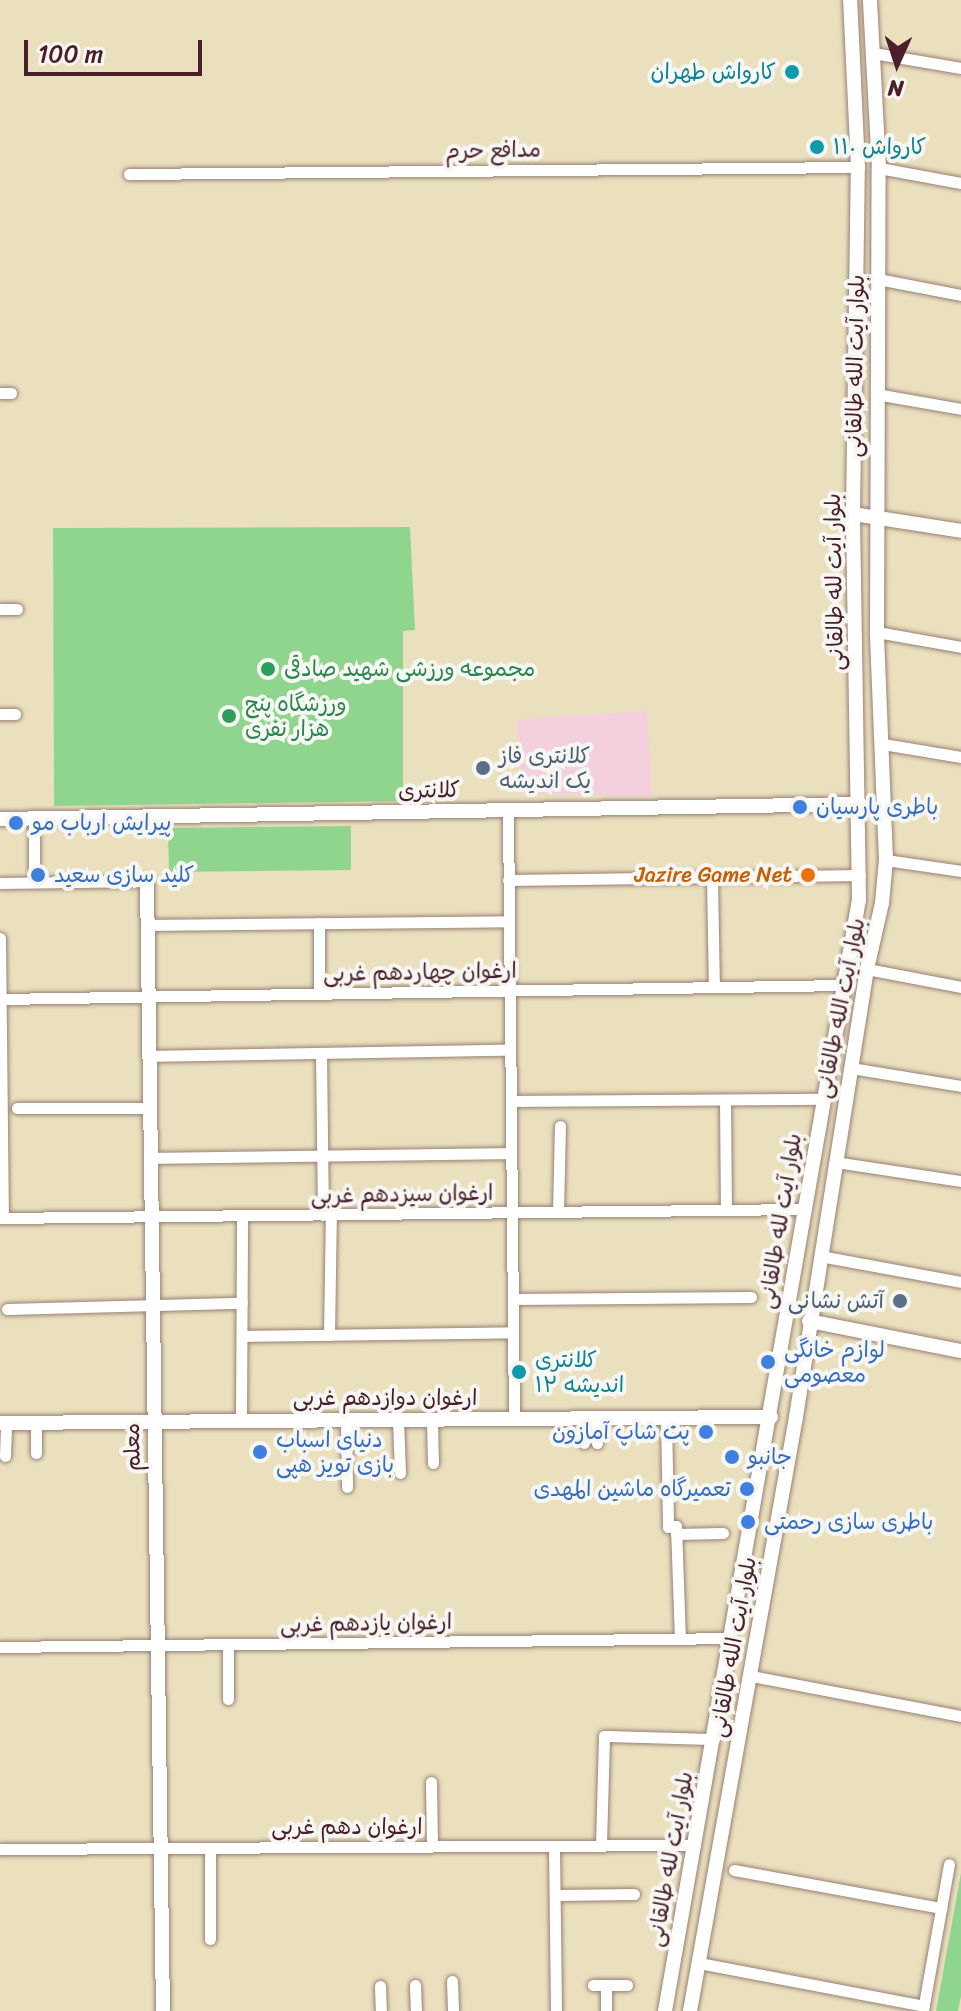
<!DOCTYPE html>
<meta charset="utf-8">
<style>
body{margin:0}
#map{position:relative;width:961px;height:2011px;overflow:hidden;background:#eae0be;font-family:Sriracha,"Playpen Sans Arabic",sans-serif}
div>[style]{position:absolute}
.built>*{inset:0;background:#f4cfde}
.green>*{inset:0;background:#90d58e}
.roads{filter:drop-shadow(0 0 2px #9a8074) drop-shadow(0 0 2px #9a8074)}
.minor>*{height:11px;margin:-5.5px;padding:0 5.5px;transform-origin:5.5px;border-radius:5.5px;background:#fff}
.tertiary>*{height:14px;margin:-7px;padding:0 7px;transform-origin:7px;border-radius:7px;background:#fff}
.dots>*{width:22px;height:22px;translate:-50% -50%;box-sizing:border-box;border:4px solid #f6f6f2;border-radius:50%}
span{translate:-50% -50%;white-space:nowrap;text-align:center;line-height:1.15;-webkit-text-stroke:8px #f6f6f2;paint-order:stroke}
.culture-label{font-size:22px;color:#0d838f}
.right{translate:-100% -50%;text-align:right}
.left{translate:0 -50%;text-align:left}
.street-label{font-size:22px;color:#4a1f2b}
.leisure-label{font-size:22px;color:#27864d}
.service-label{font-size:22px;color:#4e5e75}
.shop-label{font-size:22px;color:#366cbe}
.food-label{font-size:22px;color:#c56008}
.north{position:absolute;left:857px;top:24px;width:80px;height:80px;-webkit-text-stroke:6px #f6f6f2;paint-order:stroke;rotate:183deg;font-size:22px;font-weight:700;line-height:32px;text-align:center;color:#4a1f2b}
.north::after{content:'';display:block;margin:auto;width:28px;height:36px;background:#4a1f2b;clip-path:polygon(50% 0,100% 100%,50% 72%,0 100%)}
.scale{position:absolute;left:24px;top:40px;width:178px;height:36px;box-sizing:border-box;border:4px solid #4a1f2b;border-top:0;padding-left:10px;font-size:24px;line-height:28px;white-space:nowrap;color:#4a1f2b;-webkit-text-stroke:6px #f6f6f2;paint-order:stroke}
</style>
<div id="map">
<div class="built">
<div style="clip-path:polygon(647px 711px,652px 797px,522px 793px,517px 719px)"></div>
</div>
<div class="green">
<div style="clip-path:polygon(410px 527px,415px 630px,403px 631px,403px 801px,54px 806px,53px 528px)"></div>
<div style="clip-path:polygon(351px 826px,351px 870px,169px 872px,168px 828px)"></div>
<div style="clip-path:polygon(961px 1873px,961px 1996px,958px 2011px,936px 2011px)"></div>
</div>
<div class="roads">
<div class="minor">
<div style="left:873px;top:53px;width:89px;rotate:9.7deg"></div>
<div style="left:879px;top:168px;width:83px;rotate:10.4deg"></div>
<div style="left:129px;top:174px;width:729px;rotate:-0.55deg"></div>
<div style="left:878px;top:279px;width:85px;rotate:10.9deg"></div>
<div style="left:0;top:393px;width:11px"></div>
<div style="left:876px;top:394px;width:86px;rotate:10deg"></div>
<div style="left:0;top:609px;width:17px"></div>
<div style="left:877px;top:632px;width:85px;rotate:10.1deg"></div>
<div style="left:0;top:714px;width:15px"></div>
<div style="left:883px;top:744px;width:79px;rotate:9.5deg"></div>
<div style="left:508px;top:810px;width:609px;rotate:89.44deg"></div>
<div style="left:34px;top:818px;width:64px;rotate:90deg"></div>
<div style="left:886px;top:860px;width:76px;rotate:8.3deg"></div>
<div style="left:712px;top:877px;width:110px;rotate:89deg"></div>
<div style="left:508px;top:880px;width:352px;rotate:-0.8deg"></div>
<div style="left:0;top:883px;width:147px;rotate:-0.8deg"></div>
<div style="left:319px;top:923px;width:71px;rotate:90deg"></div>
<div style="left:147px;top:925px;width:362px;rotate:-0.6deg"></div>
<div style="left:0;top:938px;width:280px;rotate:89.4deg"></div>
<div style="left:867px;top:969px;width:96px;rotate:10.8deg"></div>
<div style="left:0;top:999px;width:841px;rotate:-0.95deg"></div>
<div style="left:321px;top:1053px;width:162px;rotate:89.3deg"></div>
<div style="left:149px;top:1056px;width:361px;rotate:-1deg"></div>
<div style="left:851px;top:1068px;width:111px;rotate:9.3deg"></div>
<div style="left:725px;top:1100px;width:110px;rotate:89.5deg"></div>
<div style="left:511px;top:1101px;width:310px;rotate:-0.4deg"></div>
<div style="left:17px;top:1108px;width:132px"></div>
<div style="left:150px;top:1158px;width:361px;rotate:-0.8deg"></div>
<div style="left:835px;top:1162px;width:127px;rotate:8.6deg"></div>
<div style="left:558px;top:1212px;width:86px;rotate:-88.7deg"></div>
<div style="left:0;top:1218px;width:804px;rotate:-0.64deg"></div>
<div style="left:820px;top:1256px;width:143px;rotate:10.4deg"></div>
<div style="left:513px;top:1299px;width:238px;rotate:-0.5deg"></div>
<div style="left:7px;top:1309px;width:235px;rotate:-1.5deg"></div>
<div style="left:329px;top:1335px;width:121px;rotate:-89.1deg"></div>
<div style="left:242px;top:1336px;width:271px;rotate:-0.8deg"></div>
<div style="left:666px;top:1418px;width:109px;rotate:88.9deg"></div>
<div style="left:668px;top:1527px;width:8px;rotate:-7deg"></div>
<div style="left:676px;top:1526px;width:113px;rotate:88deg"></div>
<div style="left:583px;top:1419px;width:24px;rotate:88deg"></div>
<div style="left:398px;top:1420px;width:53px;rotate:87.8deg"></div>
<div style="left:432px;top:1420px;width:43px;rotate:88.7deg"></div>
<div style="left:346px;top:1421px;width:66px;rotate:89.1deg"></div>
<div style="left:241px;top:1422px;width:207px;rotate:-89.7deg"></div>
<div style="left:597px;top:1443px;width:24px;rotate:-90deg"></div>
<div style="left:36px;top:1453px;width:30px;rotate:-90deg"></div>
<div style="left:5px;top:1456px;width:33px;rotate:-88deg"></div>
<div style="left:676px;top:1534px;width:47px;rotate:-1.2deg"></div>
<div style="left:228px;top:1645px;width:54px;rotate:90deg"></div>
<div style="left:0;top:1647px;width:732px;rotate:-0.7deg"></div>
<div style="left:751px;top:1676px;width:214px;rotate:10.8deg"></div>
<div style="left:431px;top:1782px;width:64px;rotate:89.1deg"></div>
<div style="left:601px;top:1845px;width:109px;rotate:-88.4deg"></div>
<div style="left:604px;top:1736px;width:110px;rotate:1.6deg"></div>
<div style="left:554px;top:1846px;width:165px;rotate:89.3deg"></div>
<div style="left:210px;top:1848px;width:91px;rotate:90deg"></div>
<div style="left:0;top:1849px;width:695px;rotate:-0.33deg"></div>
<div style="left:734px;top:1870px;width:211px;rotate:10.4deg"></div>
<div style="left:555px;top:1895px;width:79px;rotate:-0.7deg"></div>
<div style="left:699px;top:1963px;width:229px;rotate:10.8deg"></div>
<div style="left:452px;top:1981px;width:30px;rotate:88deg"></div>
<div style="left:415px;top:1985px;width:26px;rotate:88deg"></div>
<div style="left:593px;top:1985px;width:34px"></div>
<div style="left:380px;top:1986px;width:25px;rotate:88deg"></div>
<div style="left:606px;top:1986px;width:25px;rotate:90deg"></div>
<div style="left:923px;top:2010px;width:148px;rotate:-79.9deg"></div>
</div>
<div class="tertiary">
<div style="left:853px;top:514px;width:109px;rotate:8.9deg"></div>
<div style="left:0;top:819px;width:860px;rotate:-1deg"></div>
<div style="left:147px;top:881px;width:1130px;rotate:89.19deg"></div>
<div style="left:809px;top:1321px;width:155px;rotate:11.2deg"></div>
<div style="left:0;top:1423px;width:771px;rotate:-0.45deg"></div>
<div style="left:665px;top:2011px;width:1128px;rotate:-80.1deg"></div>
<div style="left:859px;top:900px;width:386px;rotate:-90.9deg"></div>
<div style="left:853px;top:514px;width:347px;rotate:-89.2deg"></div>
<div style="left:858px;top:167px;width:167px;rotate:-92.7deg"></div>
<div style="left:690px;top:2011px;width:603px;rotate:-79.88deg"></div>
<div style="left:796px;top:1417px;width:454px;rotate:-81deg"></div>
<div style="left:867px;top:969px;width:68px;rotate:-77.2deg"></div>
<div style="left:882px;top:903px;width:43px;rotate:-84.7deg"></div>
<div style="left:886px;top:860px;width:228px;rotate:-92.3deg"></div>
<div style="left:877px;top:632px;width:464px;rotate:-89.8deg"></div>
<div style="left:879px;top:168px;width:168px;rotate:-93.1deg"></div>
</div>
</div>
<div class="dots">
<div style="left:792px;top:72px;background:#0f9aa8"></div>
<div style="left:817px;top:147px;background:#0f9aa8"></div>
<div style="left:268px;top:669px;background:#2e9e5b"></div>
<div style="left:229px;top:716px;background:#2e9e5b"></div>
<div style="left:483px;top:768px;background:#5c6f8a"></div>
<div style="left:800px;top:807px;background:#3f7fe0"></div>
<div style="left:16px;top:823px;background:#3f7fe0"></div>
<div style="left:38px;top:875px;background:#3f7fe0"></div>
<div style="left:808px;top:875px;background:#e8710a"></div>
<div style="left:900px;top:1301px;background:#5c6f8a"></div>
<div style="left:768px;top:1362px;background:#3f7fe0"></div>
<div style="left:519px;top:1372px;background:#0f9aa8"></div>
<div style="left:706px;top:1432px;background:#3f7fe0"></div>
<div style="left:260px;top:1452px;background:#3f7fe0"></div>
<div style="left:732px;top:1457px;background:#3f7fe0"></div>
<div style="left:747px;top:1489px;background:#3f7fe0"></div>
<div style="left:748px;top:1522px;background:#3f7fe0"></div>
</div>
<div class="culture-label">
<span class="right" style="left:776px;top:72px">کارواش طهران</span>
<span class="left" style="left:833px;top:147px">کارواش ۱۱۰</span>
<span class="left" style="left:535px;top:1372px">کلانتری<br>۱۲ اندیشه</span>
</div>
<div class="street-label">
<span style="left:493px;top:150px;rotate:-1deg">مدافع حرم</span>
<span style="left:855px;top:366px;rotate:-89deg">بلوار آیت الله طالقانی</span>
<span style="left:834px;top:582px;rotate:-91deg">بلوار آیت لله طالقانی</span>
<span style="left:429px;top:790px;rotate:-1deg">کلانتری</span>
<span style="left:420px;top:972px;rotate:-1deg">ارغوان چهاردهم غربی</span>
<span style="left:840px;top:1008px;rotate:-79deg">بلوار آیت الله طالقانی</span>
<span style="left:402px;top:1194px;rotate:-1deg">ارغوان سیزدهم غربی</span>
<span style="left:780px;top:1221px;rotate:-81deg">بلوار آیت لله طالقانی</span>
<span style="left:385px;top:1398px">ارغوان دوازدهم غربی</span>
<span style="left:132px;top:1447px;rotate:-91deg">معلم</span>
<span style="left:366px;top:1623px;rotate:-1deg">ارغوان یازدهم غربی</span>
<span style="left:733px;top:1647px;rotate:-80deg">بلوار آیت الله طالقانی</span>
<span style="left:347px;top:1827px">ارغوان دهم غربی</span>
<span style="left:670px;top:1859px;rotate:-80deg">بلوار آیت لله طالقانی</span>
</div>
<div class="leisure-label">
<span class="left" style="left:284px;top:669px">مجموعه ورزشی شهید صادقی</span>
<span class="left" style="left:245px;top:716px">ورزشگاه پنج<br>هزار نفری</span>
</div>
<div class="service-label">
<span class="left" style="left:499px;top:768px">کلانتری فاز<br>یک اندیشه</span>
<span class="right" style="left:884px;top:1301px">آتش نشانی</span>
</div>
<div class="shop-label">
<span class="left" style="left:816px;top:807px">باطری پارسيان</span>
<span class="left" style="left:32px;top:823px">پیرایش ارباب مو</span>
<span class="left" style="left:54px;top:875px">کلید سازی سعید</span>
<span class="left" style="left:784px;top:1362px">لوازم خانگی<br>معصومی</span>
<span class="right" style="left:690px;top:1432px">پت شاپ آمازون</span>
<span class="left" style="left:276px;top:1452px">دنیای اسباب<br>بازی تویز هپی</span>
<span class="left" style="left:748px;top:1457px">جانبو</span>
<span class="right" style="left:731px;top:1489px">تعمیرگاه ماشین المهدی</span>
<span class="left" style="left:764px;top:1522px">باطری سازی رحمتی</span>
</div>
<div class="food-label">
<span class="right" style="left:792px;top:875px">Jazire Game Net</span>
</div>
<div class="north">N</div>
<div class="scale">100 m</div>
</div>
